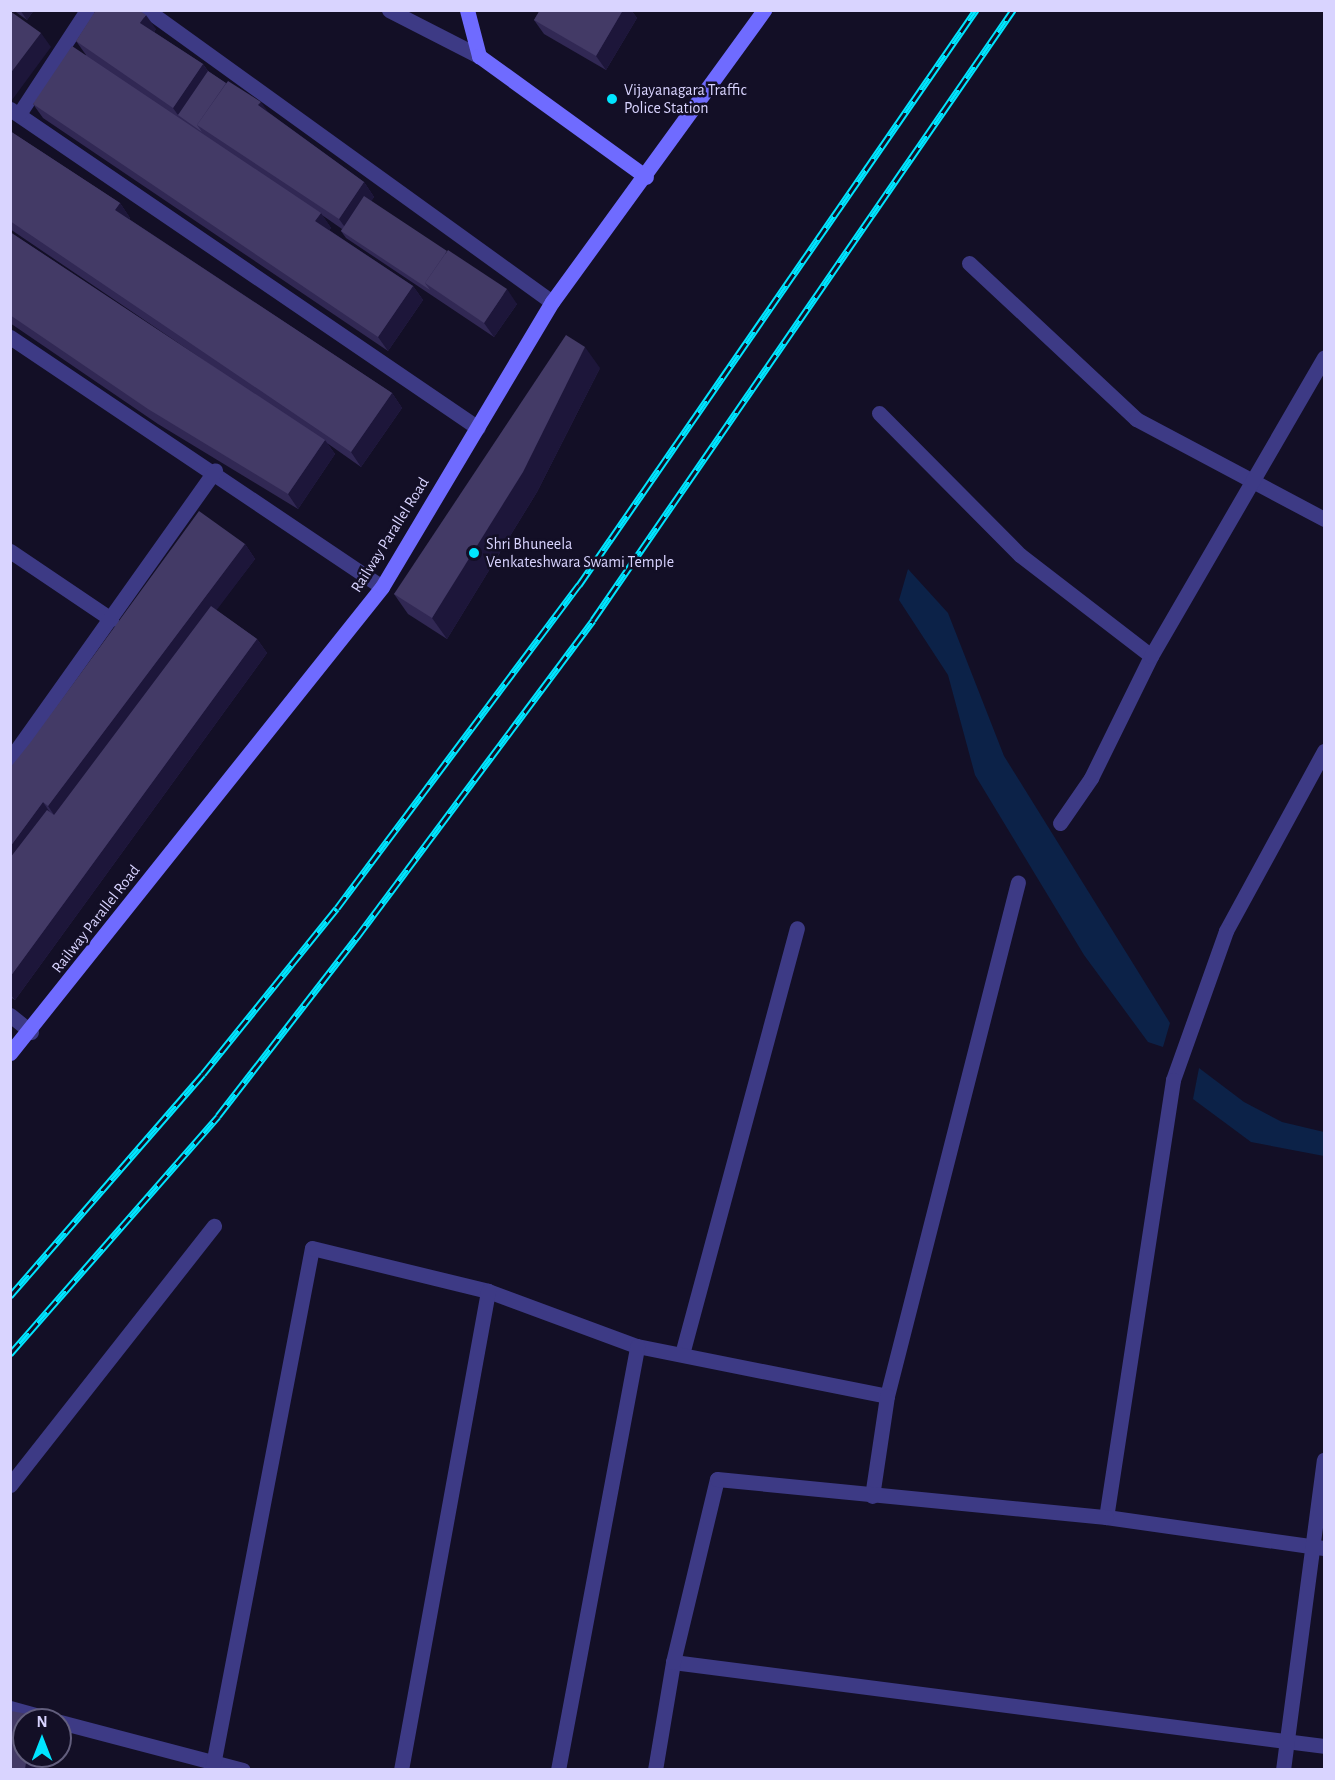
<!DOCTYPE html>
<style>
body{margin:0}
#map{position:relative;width:1335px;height:1780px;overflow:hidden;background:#130f26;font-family:"Alegreya Sans",sans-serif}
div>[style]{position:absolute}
.water>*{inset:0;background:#0c2248}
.street>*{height:15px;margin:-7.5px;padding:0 7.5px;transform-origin:7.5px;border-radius:7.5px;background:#3d3a85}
.secondary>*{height:15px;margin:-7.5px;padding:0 7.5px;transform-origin:7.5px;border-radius:7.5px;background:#6f6bff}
.rail>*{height:7px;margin-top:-3.5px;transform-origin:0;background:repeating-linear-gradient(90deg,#130f26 0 14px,#00e5ff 0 28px);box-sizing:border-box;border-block:2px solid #00e5ff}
.wall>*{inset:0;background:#312854}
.shaded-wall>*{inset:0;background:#1d163a}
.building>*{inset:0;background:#433a66}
.dots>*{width:16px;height:16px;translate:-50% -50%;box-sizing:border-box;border:3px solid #130f26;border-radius:50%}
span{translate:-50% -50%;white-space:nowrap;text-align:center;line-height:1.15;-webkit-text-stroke:5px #130f26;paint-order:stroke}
.poi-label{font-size:16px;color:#d9d4ff}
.left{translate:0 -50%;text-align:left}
.street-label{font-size:16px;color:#d9d4ff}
.frame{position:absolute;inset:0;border:12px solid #d9d4ff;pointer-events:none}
.north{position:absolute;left:12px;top:1708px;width:60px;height:60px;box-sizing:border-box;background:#130f26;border:2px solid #625e7d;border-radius:50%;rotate:0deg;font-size:16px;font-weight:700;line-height:24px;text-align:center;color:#d9d4ff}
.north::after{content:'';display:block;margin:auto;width:21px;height:27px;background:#00e5ff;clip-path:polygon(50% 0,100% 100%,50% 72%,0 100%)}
</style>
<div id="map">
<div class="water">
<div style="clip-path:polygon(908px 569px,948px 613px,1004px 756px,1170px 1023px,1163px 1047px,1148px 1042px,1084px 955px,975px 775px,948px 675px,899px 600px)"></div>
<div style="clip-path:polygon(1199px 1068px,1244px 1102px,1282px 1122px,1324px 1132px,1324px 1156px,1251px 1142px,1193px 1099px)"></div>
</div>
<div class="street">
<div style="left:147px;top:10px;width:499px;rotate:35.8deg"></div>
<div style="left:389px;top:10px;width:101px;rotate:27.1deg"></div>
<div style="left:10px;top:109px;width:566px;rotate:34.28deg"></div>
<div style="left:19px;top:114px;width:124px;rotate:-56.8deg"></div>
<div style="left:969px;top:263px;width:229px;rotate:43deg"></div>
<div style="left:1136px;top:419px;width:213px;rotate:28deg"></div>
<div style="left:10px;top:337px;width:448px;rotate:33.9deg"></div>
<div style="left:879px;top:413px;width:200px;rotate:45.2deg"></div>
<div style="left:1020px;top:555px;width:165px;rotate:37.6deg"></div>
<div style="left:10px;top:551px;width:122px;rotate:34deg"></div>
<div style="left:1324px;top:751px;width:205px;rotate:118.6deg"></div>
<div style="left:1226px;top:931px;width:158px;rotate:109.6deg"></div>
<div style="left:1173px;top:1080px;width:442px;rotate:98.7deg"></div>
<div style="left:1106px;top:1517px;width:220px;rotate:8.1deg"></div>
<div style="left:10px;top:759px;width:354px;rotate:-54.6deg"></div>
<div style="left:1060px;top:823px;width:55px;rotate:-55.4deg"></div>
<div style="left:1091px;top:778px;width:136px;rotate:-63.8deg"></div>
<div style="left:1151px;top:656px;width:345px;rotate:-59.9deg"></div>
<div style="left:10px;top:1015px;width:27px;rotate:39deg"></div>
<div style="left:682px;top:1354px;width:441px;rotate:-74.9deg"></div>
<div style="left:887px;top:1396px;width:530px;rotate:-75.7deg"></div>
<div style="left:10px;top:1485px;width:330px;rotate:-51.8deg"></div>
<div style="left:673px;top:1662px;width:656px;rotate:7.35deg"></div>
<div style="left:10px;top:1708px;width:46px;rotate:15.3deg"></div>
<div style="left:60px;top:1722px;width:189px;rotate:14.7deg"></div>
<div style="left:212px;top:1770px;width:531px;rotate:-79.16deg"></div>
<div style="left:312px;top:1248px;width:181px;rotate:13.7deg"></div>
<div style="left:488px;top:1291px;width:159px;rotate:20.3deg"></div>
<div style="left:637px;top:1346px;width:255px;rotate:11.3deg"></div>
<div style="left:887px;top:1396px;width:101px;rotate:98.5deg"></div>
<div style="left:401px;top:1770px;width:487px;rotate:-79.7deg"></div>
<div style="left:558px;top:1770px;width:431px;rotate:-79.4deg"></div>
<div style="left:655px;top:1770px;width:109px;rotate:-80.5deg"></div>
<div style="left:673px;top:1662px;width:188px;rotate:-76.5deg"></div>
<div style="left:717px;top:1479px;width:391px;rotate:5.6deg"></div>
<div style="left:1283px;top:1770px;width:313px;rotate:-82.5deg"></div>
</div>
<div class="secondary">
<div style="left:467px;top:10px;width:48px;rotate:75.4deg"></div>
<div style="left:479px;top:56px;width:206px;rotate:35.9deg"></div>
<div style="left:10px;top:1053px;width:596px;rotate:-51.4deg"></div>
<div style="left:382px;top:587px;width:332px;rotate:-59.2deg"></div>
<div style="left:552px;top:302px;width:361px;rotate:-54deg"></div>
</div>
<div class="rail">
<div style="left:10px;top:1296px;width:294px;rotate:-49deg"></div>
<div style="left:203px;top:1074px;width:213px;rotate:-51.1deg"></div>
<div style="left:337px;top:908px;width:404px;rotate:-53.2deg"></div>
<div style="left:579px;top:585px;width:699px;rotate:-55.38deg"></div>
<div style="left:10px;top:1354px;width:316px;rotate:-48.8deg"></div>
<div style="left:218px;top:1116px;width:227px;rotate:-52.2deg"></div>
<div style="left:357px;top:937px;width:395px;rotate:-53.3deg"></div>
<div style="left:593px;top:620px;width:741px;rotate:-55.45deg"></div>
</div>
<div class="wall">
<div style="clip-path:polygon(13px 10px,34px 10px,27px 20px)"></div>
<div style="clip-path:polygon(540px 10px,631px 10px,637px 18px,606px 70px,544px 34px,534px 20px)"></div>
<div style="clip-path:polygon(156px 29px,154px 32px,203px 64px,208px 71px,268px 112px,364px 182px,374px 197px,371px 201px,517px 304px,494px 337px,346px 238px,341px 231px,342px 229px,322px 215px,331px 228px,329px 230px,413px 286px,423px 300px,388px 351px,43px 118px,33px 104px,86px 55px,76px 41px)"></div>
<div style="clip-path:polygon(10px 131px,120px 203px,130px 218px,129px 219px,392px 393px,402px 408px,361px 467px,327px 443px,335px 454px,298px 509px,158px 424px,10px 323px,10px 232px,221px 372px,10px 229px)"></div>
<div style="clip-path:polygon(600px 368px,537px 492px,447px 639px,408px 614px,394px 594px)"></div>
<div style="clip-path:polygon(245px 544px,255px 559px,216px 610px,257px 639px,267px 653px,15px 1000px,10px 997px,10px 768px)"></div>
</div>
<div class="shaded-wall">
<div style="clip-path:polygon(20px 10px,34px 10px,27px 20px)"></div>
<div style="clip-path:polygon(623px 10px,631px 10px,637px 18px,606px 70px,596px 56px)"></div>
<div style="clip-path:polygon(146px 15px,156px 29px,150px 37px,140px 23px)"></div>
<div style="clip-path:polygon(41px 33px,51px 47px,12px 100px,10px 98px,10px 74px)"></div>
<div style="clip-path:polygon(203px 64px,213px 79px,178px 115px,173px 108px)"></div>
<div style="clip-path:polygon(261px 102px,271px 116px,258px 105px)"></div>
<div style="clip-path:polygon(364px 182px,374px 197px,349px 233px,339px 219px)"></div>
<div style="clip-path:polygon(120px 203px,130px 218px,125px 224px,115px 210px)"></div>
<div style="clip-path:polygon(321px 213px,331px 228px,325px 235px,315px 221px)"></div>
<div style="clip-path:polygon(413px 286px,423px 300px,388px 351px,378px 337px)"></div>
<div style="clip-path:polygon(507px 289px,517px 304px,494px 337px,484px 323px)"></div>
<div style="clip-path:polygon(585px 347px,600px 368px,537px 492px,447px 639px,432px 618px)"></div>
<div style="clip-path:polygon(392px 393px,402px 408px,361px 467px,351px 452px)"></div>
<div style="clip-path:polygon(325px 440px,335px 454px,298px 509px,288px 494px)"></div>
<div style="clip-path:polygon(245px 544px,255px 559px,58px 821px,48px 806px)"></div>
<div style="clip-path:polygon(257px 639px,267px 653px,15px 1000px,10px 994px,10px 977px)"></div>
<div style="clip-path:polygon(43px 802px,53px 817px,10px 875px,10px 847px)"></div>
<div style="clip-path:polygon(27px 1756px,40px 1756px,38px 1770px,25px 1770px)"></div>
</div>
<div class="building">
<div style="clip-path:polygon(96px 10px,139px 10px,146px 15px,140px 23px,203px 64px,173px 108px,76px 41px)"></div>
<div style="clip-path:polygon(540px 10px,623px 10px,596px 56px,534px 20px)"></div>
<div style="clip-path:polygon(10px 11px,41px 33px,10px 74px)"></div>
<div style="clip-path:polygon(72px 46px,321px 213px,315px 221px,413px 286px,378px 337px,33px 104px)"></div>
<div style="clip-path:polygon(208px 71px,226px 83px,197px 125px,202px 132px,178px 115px)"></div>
<div style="clip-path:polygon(228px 81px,261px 102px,258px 105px,364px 182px,339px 219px,197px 125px)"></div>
<div style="clip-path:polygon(10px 131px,120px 203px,115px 210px,392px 393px,351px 452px,10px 221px)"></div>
<div style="clip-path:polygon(364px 196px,447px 251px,425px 283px,430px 290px,341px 231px)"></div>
<div style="clip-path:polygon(10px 232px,325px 440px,288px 494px,148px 409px,10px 315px)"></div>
<div style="clip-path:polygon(448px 250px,507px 289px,484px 323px,425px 283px)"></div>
<div style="clip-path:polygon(566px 335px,585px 347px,523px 472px,432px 618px,394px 594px)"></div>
<div style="clip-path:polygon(199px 511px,245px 544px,48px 806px,43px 802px,10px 847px,10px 768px,30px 743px)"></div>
<div style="clip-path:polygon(211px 606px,257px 639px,10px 977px,10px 858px,47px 810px,54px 815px)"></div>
<div style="clip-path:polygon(10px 1711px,34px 1715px,34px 1720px,24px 1720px,24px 1756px,27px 1756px,25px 1770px,10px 1770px)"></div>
</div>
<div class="dots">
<div style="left:612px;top:99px;background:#00e5ff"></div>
<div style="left:474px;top:553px;background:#00e5ff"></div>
</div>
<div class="poi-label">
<span class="left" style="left:624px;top:99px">Vijayanagara Traffic<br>Police Station</span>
<span class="left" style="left:486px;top:553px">Shri Bhuneela<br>Venkateshwara Swami Temple</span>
</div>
<div class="street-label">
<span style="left:390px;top:535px;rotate:-58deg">Railway Parallel Road</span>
<span style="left:96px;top:919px;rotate:-52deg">Railway Parallel Road</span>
</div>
<div class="frame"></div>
<div class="north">N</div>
</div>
